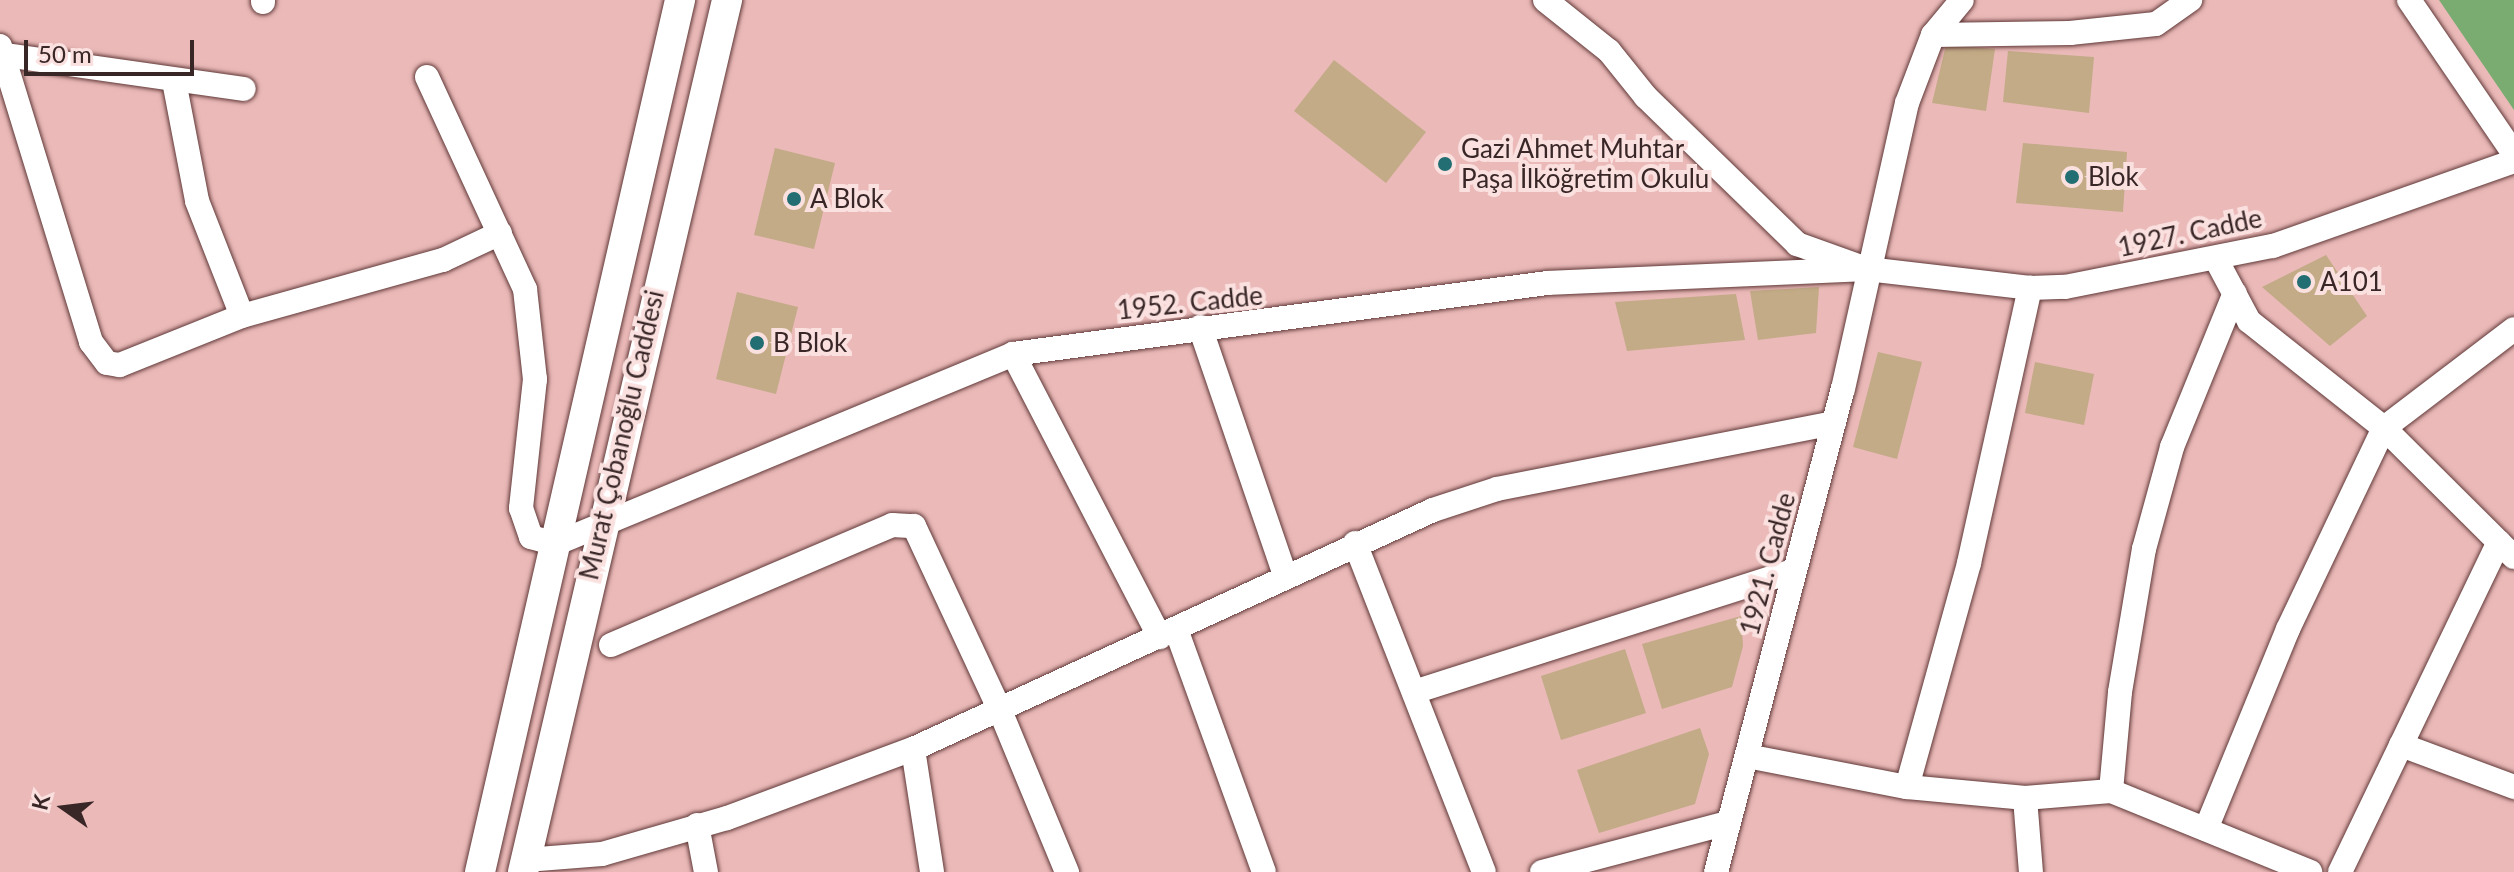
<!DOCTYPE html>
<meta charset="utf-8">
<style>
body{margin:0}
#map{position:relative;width:2514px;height:872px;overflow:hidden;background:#eab9b8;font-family:Lato,sans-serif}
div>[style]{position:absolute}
.green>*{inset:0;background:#7aab71}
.building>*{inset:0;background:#c2ab86}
.roads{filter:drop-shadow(0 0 2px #603938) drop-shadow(0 0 2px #603938)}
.minor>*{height:24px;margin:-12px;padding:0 12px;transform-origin:12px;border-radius:12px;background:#fff}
.major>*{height:30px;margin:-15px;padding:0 15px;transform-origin:15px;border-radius:15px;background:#fff}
.dots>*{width:22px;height:22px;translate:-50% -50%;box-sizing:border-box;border:4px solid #fae1e0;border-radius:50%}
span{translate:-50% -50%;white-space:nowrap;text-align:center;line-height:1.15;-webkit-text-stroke:8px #fae1e0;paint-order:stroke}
.poi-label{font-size:26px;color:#392626}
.left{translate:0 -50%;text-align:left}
.street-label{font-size:26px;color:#392626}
.north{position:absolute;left:24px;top:768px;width:80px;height:80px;-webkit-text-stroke:6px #fae1e0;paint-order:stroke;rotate:284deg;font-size:22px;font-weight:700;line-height:32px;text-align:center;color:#392626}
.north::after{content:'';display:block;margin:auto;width:28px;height:36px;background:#392626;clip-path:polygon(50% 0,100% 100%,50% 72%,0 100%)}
.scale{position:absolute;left:24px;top:40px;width:170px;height:36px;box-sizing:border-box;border:4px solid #392626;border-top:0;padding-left:10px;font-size:24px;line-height:28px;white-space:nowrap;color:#392626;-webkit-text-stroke:6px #fae1e0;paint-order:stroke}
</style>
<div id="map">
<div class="green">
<div style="clip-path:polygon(2439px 0,2514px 0,2514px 110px)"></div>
</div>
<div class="building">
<div style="clip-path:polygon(1946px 45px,1995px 49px,1986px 111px,1932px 103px)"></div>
<div style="clip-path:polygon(2008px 51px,2094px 57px,2089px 113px,2003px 102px)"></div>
<div style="clip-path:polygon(1334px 60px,1426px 132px,1386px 183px,1294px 111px)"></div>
<div style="clip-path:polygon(2023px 143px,2127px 152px,2123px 212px,2016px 203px)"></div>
<div style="clip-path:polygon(775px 148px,835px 163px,814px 249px,754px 235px)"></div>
<div style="clip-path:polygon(2326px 255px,2367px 316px,2330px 346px,2262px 287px)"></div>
<div style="clip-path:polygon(1819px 287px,1816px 333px,1758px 340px,1750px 291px)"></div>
<div style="clip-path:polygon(737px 292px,798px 307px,776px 394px,716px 379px)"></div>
<div style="clip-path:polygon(1736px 294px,1745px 340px,1627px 351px,1615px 302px)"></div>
<div style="clip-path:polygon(1878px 352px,1922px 362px,1897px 459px,1853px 447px)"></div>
<div style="clip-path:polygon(2035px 362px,2094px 374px,2084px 425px,2025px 413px)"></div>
<div style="clip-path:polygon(1741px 616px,1743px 646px,1732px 687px,1662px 709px,1642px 644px)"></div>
<div style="clip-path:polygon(1625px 649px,1646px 713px,1561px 740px,1541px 676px)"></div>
<div style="clip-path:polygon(1700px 728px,1709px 754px,1695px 804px,1599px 833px,1577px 770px)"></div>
</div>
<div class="roads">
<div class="minor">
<div style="left:1545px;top:0;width:82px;rotate:38.6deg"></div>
<div style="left:1609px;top:51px;width:59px;rotate:51.2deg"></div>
<div style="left:1646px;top:97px;width:211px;rotate:44.2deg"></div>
<div style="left:1797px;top:244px;width:74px;rotate:19.7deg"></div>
<div style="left:1867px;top:269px;width:164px;rotate:6.6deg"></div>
<div style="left:2030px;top:288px;width:35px;rotate:-2deg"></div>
<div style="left:2065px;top:287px;width:212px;rotate:-11.2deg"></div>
<div style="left:2273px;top:246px;width:256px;rotate:-19.4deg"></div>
<div style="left:2409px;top:0;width:186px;rotate:55.7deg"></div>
<div style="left:263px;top:2px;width:2px;rotate:-90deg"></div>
<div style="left:1933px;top:35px;width:137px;rotate:-0.8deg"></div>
<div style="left:2070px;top:33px;width:86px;rotate:-6deg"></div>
<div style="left:2156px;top:24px;width:42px;rotate:-35.2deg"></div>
<div style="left:0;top:46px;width:310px;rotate:72.9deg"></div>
<div style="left:91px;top:342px;width:26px;rotate:53deg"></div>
<div style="left:107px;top:363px;width:13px;rotate:9deg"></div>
<div style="left:120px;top:365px;width:131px;rotate:-21.9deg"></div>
<div style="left:242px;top:316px;width:209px;rotate:-15.6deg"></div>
<div style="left:443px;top:260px;width:63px;rotate:-25.3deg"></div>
<div style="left:6px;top:55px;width:240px;rotate:8.1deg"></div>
<div style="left:427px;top:77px;width:234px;rotate:65.2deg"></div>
<div style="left:525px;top:289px;width:91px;rotate:83.7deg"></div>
<div style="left:535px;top:379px;width:130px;rotate:96.2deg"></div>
<div style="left:521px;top:508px;width:31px;rotate:71deg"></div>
<div style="left:531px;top:537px;width:25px;rotate:16deg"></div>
<div style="left:555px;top:544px;width:496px;rotate:-22.5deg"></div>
<div style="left:1013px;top:354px;width:539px;rotate:-7.57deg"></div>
<div style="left:1547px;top:283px;width:320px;rotate:-2.5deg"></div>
<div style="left:174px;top:81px;width:122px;rotate:79.1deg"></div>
<div style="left:197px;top:201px;width:123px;rotate:68.6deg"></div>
<div style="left:2217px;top:261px;width:68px;rotate:61.9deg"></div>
<div style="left:2249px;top:321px;width:172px;rotate:38.4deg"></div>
<div style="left:2384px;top:428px;width:183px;rotate:44.8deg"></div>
<div style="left:1200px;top:327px;width:262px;rotate:71.1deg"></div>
<div style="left:1013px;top:354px;width:319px;rotate:62.6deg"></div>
<div style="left:1355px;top:543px;width:353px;rotate:68.6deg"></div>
<div style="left:1176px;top:629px;width:258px;rotate:70.1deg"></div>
<div style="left:611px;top:645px;width:306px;rotate:-23.1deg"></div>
<div style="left:892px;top:525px;width:22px;rotate:3deg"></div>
<div style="left:914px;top:526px;width:201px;rotate:65deg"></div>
<div style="left:999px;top:708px;width:178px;rotate:67.5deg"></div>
<div style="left:1414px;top:692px;width:399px;rotate:-17.7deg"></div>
<div style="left:2401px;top:745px;width:121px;rotate:20.4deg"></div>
<div style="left:913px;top:749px;width:124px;rotate:81.2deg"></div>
<div style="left:1747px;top:756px;width:163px;rotate:11deg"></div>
<div style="left:1907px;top:787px;width:119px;rotate:5.3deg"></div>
<div style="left:2025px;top:798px;width:86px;rotate:-4.7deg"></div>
<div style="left:2111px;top:791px;width:215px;rotate:22.1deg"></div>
<div style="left:1907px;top:787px;width:232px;rotate:-74.5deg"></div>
<div style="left:1969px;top:563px;width:282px;rotate:-77.5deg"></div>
<div style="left:2111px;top:791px;width:99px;rotate:-84.8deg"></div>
<div style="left:2120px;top:692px;width:145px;rotate:-80.5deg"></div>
<div style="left:2144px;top:549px;width:106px;rotate:-74.6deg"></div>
<div style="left:2172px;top:447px;width:166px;rotate:-67.8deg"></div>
<div style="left:2025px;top:798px;width:74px;rotate:85.4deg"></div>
<div style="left:697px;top:825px;width:48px;rotate:79.2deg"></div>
<div style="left:2206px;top:829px;width:216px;rotate:-67.7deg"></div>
<div style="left:2288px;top:629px;width:223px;rotate:-64.5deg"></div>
<div style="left:2384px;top:428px;width:163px;rotate:-37.3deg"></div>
<div style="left:526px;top:860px;width:76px;rotate:-4.5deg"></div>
<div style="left:602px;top:854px;width:130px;rotate:-16.1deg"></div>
<div style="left:727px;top:818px;width:198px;rotate:-20.4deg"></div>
<div style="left:913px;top:749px;width:572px;rotate:-24.68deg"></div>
<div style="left:1433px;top:510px;width:67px;rotate:-18.2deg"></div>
<div style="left:1497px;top:489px;width:343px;rotate:-11.1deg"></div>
<div style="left:1542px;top:872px;width:191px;rotate:-14.8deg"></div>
<div style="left:1716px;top:872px;width:499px;rotate:-75.3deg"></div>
<div style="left:1843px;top:389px;width:293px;rotate:-77.4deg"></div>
<div style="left:1907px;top:103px;width:73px;rotate:-69.1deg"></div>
<div style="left:1933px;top:35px;width:45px;rotate:-50.4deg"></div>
<div style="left:2340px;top:872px;width:366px;rotate:-64.3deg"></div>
</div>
<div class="major">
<div style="left:480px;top:872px;width:895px;rotate:-77.08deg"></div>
<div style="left:523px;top:872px;width:896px;rotate:-76.83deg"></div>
</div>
</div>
<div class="dots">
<div style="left:1445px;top:164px;background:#226e72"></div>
<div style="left:2072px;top:177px;background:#226e72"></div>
<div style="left:794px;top:199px;background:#226e72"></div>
<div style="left:2304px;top:282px;background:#226e72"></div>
<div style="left:757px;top:343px;background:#226e72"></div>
</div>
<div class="poi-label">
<span class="left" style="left:1461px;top:164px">Gazi Ahmet Muhtar<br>Paşa İlköğretim Okulu</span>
<span class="left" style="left:2088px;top:177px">Blok</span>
<span class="left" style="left:810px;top:199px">A Blok</span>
<span class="left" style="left:2320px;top:282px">A101</span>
<span class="left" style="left:773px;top:343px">B Blok</span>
</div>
<div class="street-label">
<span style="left:2190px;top:233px;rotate:-12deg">1927. Cadde</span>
<span style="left:1190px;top:303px;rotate:-6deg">1952. Cadde</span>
<span style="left:622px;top:435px;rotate:-77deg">Murat Çobanoğlu Caddesi</span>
<span style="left:1768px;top:564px;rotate:-75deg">1921. Cadde</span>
</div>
<div class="north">K</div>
<div class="scale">50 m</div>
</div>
